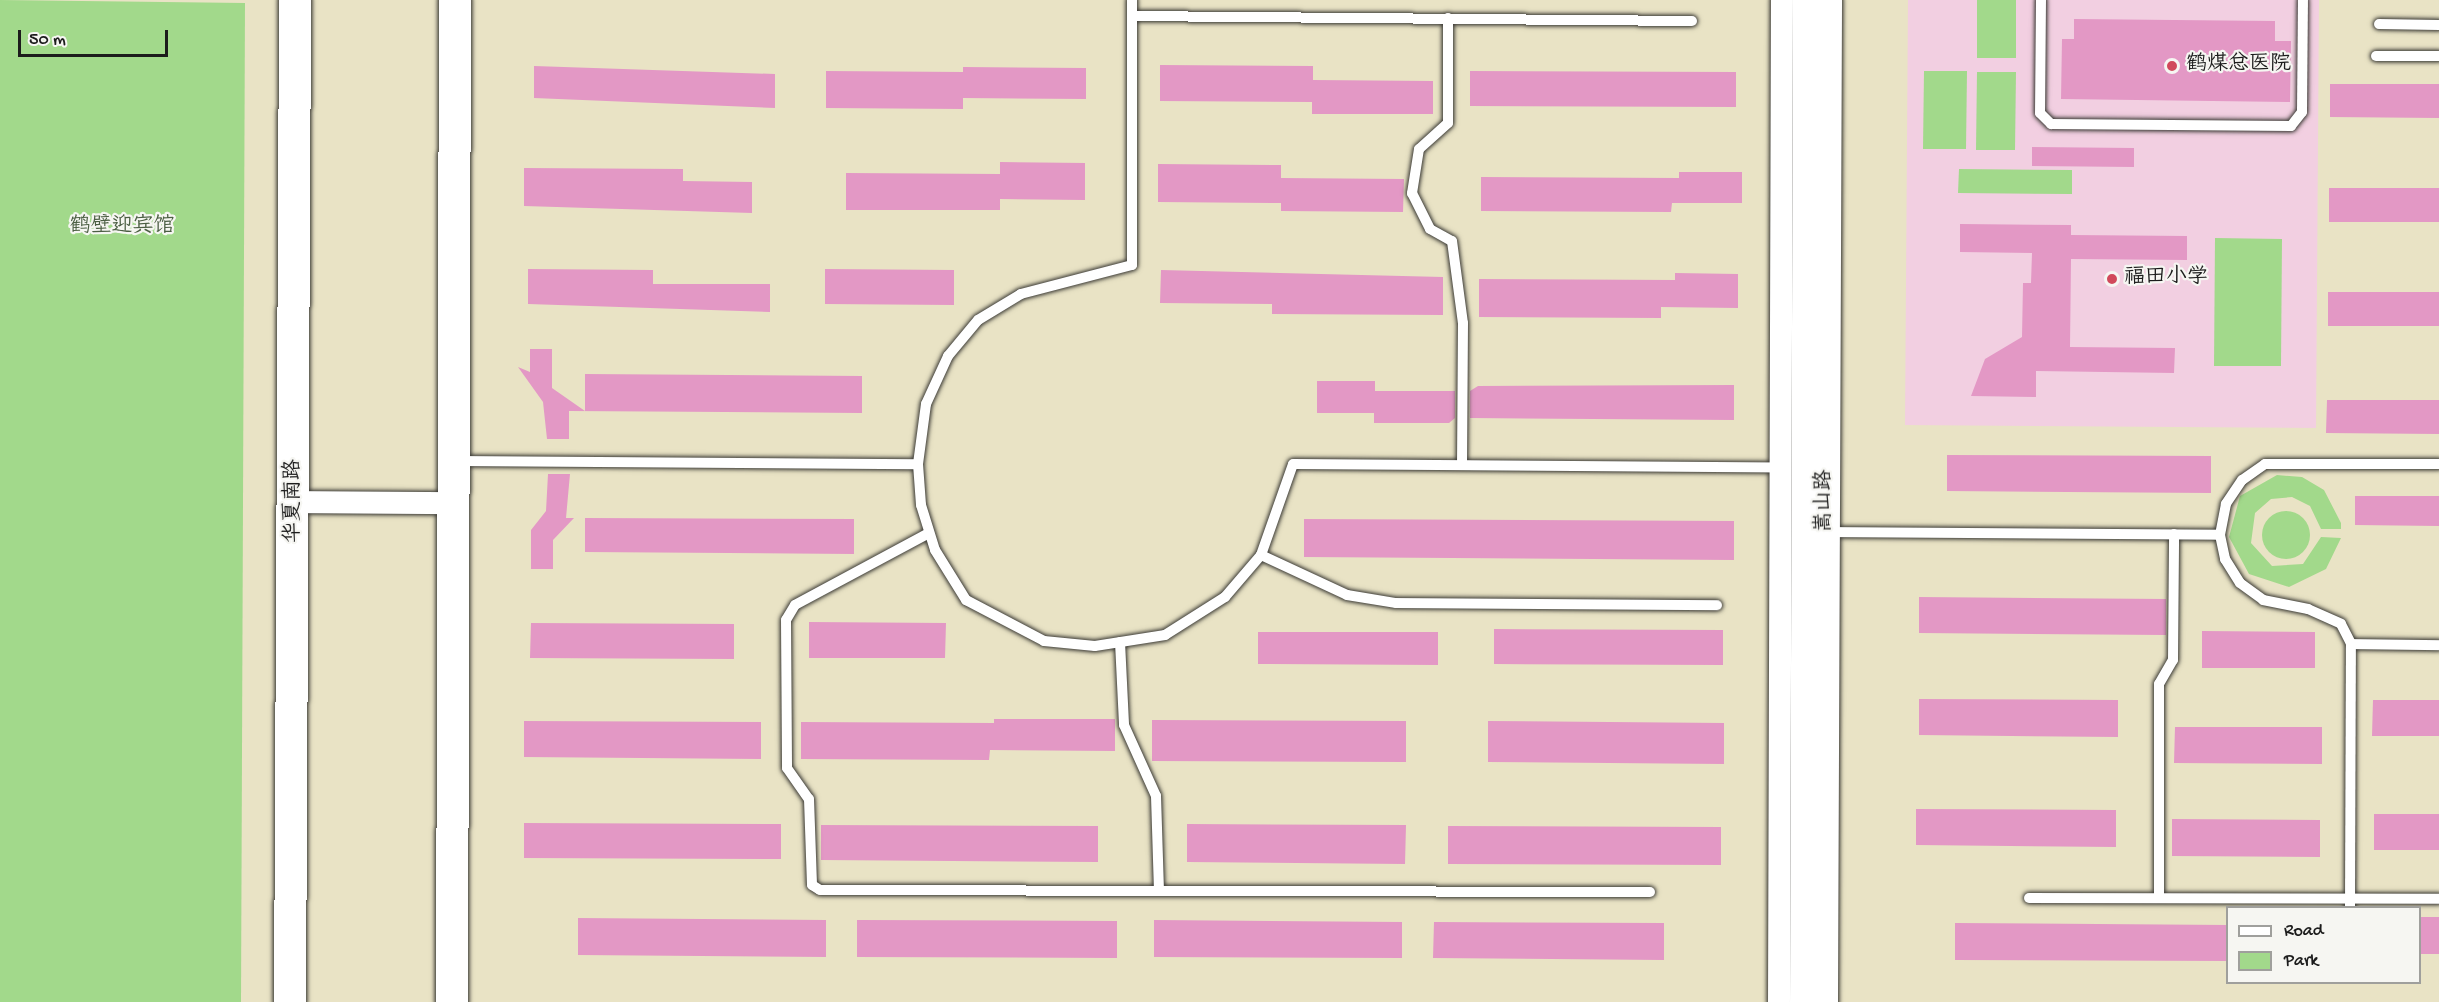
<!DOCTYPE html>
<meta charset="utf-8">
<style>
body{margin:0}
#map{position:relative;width:2439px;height:1002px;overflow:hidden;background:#e9e3c5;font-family:"Gochi Hand","LXGW WenKai TC",sans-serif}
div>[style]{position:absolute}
.built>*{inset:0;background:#f2cfe1}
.green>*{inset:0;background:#a2d98b}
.round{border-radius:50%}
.building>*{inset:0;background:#e398c5}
.roads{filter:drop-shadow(0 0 2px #3b3a35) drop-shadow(0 0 2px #3b3a35)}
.service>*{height:10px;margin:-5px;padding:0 5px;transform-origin:5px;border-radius:5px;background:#fff}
.minor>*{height:22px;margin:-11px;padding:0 11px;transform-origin:11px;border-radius:11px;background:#fff}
.tertiary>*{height:27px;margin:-13.5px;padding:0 13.5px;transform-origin:13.5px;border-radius:13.5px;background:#fff}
.secondary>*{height:32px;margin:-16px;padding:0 16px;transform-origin:16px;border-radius:16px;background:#fff}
.dots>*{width:16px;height:16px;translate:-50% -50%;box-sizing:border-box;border:3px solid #f6f6f2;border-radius:50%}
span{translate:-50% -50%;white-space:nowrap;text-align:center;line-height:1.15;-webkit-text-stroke:4.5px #f6f6f2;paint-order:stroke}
.poi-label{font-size:21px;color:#1c1c1c}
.left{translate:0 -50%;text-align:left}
.park-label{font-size:21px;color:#4b5e43}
.street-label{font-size:21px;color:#1c1c1c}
.legend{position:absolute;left:2226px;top:906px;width:195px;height:78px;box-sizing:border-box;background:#f6f6f2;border:2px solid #9f9f9c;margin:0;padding:8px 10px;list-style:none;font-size:18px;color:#1c1c1c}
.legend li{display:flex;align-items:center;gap:12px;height:30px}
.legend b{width:30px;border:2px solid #9f9f9c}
.scale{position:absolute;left:18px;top:30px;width:150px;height:27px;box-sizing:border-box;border:3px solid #1c1c1c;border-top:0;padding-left:8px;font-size:18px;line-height:21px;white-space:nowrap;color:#1c1c1c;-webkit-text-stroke:4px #f6f6f2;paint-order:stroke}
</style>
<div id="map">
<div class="built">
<div style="clip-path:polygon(1908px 0,2319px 0,2316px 428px,1905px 425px)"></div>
</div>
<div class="green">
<div style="clip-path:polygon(0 0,245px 3px,241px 1002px,0 1002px)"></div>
<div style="clip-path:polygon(1977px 0,2016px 0,2016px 58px,1977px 58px)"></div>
<div style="clip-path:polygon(1924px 71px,1967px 71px,1966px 149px,1923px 149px)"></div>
<div style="clip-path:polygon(1977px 72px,2016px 72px,2015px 150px,1976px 150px)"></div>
<div style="clip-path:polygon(1959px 169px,2072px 170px,2072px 194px,1958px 193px)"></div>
<div style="clip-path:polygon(2215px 238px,2282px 239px,2281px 366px,2214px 366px)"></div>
<div style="clip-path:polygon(2277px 475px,2302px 477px,2324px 490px,2341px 523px,2341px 529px,2321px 529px,2310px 506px,2292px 497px,2271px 499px,2255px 513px,2251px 543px,2272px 566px,2303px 564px,2321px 537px,2341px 538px,2326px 569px,2289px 587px,2249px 574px,2229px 537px,2240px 496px)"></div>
<div class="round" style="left:2262px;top:511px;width:48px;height:48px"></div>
</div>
<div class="building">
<div style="clip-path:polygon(2074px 19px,2275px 21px,2275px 41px,2291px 41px,2290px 102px,2061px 99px,2062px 39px,2074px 39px)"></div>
<div style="clip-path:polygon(1160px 65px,1313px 66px,1313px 80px,1433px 81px,1433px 114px,1312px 114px,1312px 102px,1160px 101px)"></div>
<div style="clip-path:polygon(534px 66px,775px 74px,775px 108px,534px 98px)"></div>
<div style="clip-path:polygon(963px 67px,1086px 68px,1086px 99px,963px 98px,963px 109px,826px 108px,826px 71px,963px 72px)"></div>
<div style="clip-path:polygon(1470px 71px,1736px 72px,1736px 107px,1470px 106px)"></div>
<div style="clip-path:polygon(2330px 84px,2439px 84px,2439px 118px,2330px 117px)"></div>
<div style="clip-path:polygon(2032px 147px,2134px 148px,2134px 167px,2032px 166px)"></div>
<div style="clip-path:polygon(1000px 162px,1085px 163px,1085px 200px,1000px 199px,1000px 210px,846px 210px,846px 173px,1000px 174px)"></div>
<div style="clip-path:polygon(1158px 164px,1281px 165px,1281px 178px,1404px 179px,1403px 212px,1281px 211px,1281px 203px,1158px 202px)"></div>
<div style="clip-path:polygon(524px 168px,683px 169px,683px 181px,752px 182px,752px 213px,524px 206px)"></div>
<div style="clip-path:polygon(1679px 172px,1742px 172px,1742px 203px,1672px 203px,1671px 212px,1481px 211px,1481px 177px,1679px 178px)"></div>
<div style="clip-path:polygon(2329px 188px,2439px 188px,2439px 222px,2329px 222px)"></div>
<div style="clip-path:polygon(1960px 224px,2071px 225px,2071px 235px,2187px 236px,2187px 260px,2071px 259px,2070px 347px,2175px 348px,2174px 373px,2036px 371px,2036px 397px,1971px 396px,1985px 359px,2022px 337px,2023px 283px,2031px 283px,2032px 253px,1960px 252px)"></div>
<div style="clip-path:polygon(528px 269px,653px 270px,653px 284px,770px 284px,770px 312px,528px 304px)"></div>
<div style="clip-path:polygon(825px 269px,954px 270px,954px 305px,825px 304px)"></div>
<div style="clip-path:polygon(1161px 270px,1443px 277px,1443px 315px,1272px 314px,1272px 304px,1160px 303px)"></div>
<div style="clip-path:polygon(1675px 273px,1738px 274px,1738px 308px,1661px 307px,1661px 318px,1479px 317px,1479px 279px,1675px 280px)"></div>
<div style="clip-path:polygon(2328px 292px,2439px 292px,2439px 326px,2328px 326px)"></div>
<div style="clip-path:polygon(530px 349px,552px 349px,552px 388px,585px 411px,585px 374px,862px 376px,862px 413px,569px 411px,569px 439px,547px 439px,543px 402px,518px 367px,530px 372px)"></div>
<div style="clip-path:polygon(1317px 381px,1375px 381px,1375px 391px,1455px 391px,1455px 418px,1449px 423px,1374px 423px,1374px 413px,1317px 413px)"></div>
<div style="clip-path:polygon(1734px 385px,1734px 420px,1470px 418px,1470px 391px,1478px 386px)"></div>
<div style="clip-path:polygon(2327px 400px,2439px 400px,2439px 434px,2326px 433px)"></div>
<div style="clip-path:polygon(1947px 455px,2211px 456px,2211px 493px,1947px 491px)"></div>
<div style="clip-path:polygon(548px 474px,570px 474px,566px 518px,574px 518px,553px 540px,553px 569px,531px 569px,531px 530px,546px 511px)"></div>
<div style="clip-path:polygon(2355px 496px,2439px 496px,2439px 526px,2355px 525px)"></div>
<div style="clip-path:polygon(585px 518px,854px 519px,854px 554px,585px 552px)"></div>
<div style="clip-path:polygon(1304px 519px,1734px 521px,1734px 560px,1304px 557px)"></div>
<div style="clip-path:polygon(1919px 597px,2166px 599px,2166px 635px,1919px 633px)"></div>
<div style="clip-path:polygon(809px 622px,946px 623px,945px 658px,809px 658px)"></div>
<div style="clip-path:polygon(531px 623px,734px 624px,734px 659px,530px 658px)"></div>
<div style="clip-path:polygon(1494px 629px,1723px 630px,1723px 665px,1494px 664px)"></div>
<div style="clip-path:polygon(2202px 631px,2315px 632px,2315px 668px,2202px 668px)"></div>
<div style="clip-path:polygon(1258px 632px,1438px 632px,1438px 665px,1258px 664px)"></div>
<div style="clip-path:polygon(1919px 699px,2118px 700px,2118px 737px,1919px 735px)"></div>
<div style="clip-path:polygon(2373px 700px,2439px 700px,2439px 736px,2372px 736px)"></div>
<div style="clip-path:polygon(994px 719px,1115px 719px,1115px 751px,990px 750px,989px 760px,801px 759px,801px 722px,994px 723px)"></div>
<div style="clip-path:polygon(1152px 720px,1406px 721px,1406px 762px,1152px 761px)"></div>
<div style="clip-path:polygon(524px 721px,761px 722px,761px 759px,524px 757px)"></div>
<div style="clip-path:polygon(1488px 721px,1724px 723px,1724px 764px,1488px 762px)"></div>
<div style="clip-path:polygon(2175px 727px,2322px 727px,2322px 764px,2174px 763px)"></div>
<div style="clip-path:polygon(1916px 809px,2116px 810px,2116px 847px,1916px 845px)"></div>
<div style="clip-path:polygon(2374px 814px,2439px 814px,2439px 850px,2374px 850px)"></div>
<div style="clip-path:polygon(2172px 819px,2320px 820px,2320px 857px,2172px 856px)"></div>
<div style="clip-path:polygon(524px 823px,781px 824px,781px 859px,524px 858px)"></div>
<div style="clip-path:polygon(1187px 824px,1406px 825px,1405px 864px,1187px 862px)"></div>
<div style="clip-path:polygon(821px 825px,1098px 826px,1098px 862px,821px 860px)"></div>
<div style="clip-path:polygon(1448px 826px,1721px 827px,1721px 865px,1448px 864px)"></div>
<div style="clip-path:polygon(2420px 917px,2439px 917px,2439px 954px,2420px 954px)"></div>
<div style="clip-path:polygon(578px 918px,826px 920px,826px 957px,578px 955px)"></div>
<div style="clip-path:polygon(857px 920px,1117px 921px,1117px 958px,857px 957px)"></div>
<div style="clip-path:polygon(1154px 920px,1402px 922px,1402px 958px,1154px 957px)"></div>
<div style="clip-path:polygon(1434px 922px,1664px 923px,1664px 960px,1433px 958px)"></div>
<div style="clip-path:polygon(1955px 923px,2228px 925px,2228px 961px,1955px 960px)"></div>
</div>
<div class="roads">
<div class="service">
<div style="left:1132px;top:0;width:265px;rotate:90deg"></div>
<div style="left:1132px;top:265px;width:115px;rotate:165.4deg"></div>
<div style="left:1021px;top:294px;width:50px;rotate:148.8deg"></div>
<div style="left:978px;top:320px;width:47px;rotate:129.8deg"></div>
<div style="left:948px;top:356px;width:53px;rotate:114.6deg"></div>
<div style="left:926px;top:404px;width:61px;rotate:97.6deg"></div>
<div style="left:918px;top:464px;width:41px;rotate:85.8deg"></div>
<div style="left:921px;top:505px;width:47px;rotate:72.7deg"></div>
<div style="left:935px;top:550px;width:59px;rotate:58.2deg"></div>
<div style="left:966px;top:600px;width:88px;rotate:27.7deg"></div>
<div style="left:1044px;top:641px;width:51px;rotate:5.6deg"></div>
<div style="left:1095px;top:646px;width:71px;rotate:-8.9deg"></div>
<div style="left:1165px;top:635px;width:71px;rotate:-32.3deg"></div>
<div style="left:1225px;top:597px;width:55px;rotate:-49.4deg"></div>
<div style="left:1261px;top:555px;width:96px;rotate:-70.6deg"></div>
<div style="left:1293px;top:464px;width:489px;rotate:0.4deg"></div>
<div style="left:2041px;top:0;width:113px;rotate:90.5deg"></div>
<div style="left:2040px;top:113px;width:16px;rotate:45deg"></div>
<div style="left:2051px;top:124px;width:240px;rotate:0.5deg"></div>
<div style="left:2291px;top:126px;width:18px;rotate:-52deg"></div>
<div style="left:2302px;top:112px;width:112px;rotate:-89.5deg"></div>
<div style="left:1132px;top:16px;width:560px;rotate:0.51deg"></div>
<div style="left:1448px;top:18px;width:105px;rotate:90deg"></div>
<div style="left:1448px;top:123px;width:39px;rotate:138deg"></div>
<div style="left:1419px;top:149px;width:45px;rotate:99deg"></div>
<div style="left:1412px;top:193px;width:40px;rotate:63.4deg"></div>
<div style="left:1430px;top:229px;width:25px;rotate:29deg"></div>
<div style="left:1452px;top:241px;width:83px;rotate:82.4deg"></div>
<div style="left:1463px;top:323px;width:142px;rotate:90.4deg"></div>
<div style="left:2379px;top:24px;width:60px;rotate:1deg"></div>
<div style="left:2376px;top:56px;width:63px"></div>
<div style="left:456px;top:461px;width:462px;rotate:0.4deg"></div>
<div style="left:2439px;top:464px;width:174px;rotate:180deg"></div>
<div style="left:2265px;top:464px;width:28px;rotate:145deg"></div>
<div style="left:2242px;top:480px;width:29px;rotate:124deg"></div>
<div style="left:2226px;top:504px;width:32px;rotate:101deg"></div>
<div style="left:2220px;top:535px;width:25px;rotate:78deg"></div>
<div style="left:2225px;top:559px;width:28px;rotate:58deg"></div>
<div style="left:2240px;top:583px;width:29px;rotate:36deg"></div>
<div style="left:2263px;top:600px;width:46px;rotate:11.3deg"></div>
<div style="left:2308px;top:609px;width:36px;rotate:24deg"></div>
<div style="left:2341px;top:624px;width:22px;rotate:63deg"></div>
<div style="left:2351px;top:644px;width:88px;rotate:0.7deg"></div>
<div style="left:1826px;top:532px;width:394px;rotate:0.4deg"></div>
<div style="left:929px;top:533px;width:152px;rotate:151.8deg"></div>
<div style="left:795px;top:605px;width:17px;rotate:121deg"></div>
<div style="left:786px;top:620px;width:148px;rotate:89.6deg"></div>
<div style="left:787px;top:768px;width:38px;rotate:55deg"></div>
<div style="left:809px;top:799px;width:86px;rotate:88deg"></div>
<div style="left:812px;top:885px;width:9px;rotate:32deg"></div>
<div style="left:820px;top:890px;width:830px;rotate:0.14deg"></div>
<div style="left:1261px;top:555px;width:95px;rotate:24.9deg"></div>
<div style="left:1347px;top:595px;width:50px;rotate:9.3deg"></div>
<div style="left:1396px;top:603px;width:321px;rotate:0.4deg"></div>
<div style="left:1120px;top:642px;width:83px;rotate:87.2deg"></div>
<div style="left:1124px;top:725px;width:78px;rotate:65.7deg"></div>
<div style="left:1156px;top:796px;width:95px;rotate:88.2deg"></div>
<div style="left:2029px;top:898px;width:410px;rotate:0.1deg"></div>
<div style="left:2159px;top:898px;width:214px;rotate:-90deg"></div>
<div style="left:2159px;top:684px;width:28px;rotate:-60deg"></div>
<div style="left:2173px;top:660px;width:126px;rotate:-89.5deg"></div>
<div style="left:2350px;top:908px;width:264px;rotate:-89.8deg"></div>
</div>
<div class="minor">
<div style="left:295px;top:502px;width:156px;rotate:0.4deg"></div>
<div style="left:1779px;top:1002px;width:1002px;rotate:-89.83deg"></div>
</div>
<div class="tertiary">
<div style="left:1803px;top:1002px;width:1002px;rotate:-89.83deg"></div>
<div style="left:1824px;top:1002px;width:1002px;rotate:-89.77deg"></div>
</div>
<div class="secondary">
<div style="left:290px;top:1002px;width:1002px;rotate:-89.71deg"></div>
<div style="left:452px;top:1002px;width:1002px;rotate:-89.83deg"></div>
</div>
</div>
<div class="dots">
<div style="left:2172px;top:66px;background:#d1495b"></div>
<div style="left:2112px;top:279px;background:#d1495b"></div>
</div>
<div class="poi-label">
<span class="left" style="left:2186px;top:66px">鹤煤总医院</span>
<span class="left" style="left:2124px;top:279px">福田小学</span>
</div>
<div class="park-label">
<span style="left:122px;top:228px">鹤壁迎宾馆</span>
</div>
<div class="street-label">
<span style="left:295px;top:501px;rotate:-90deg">华夏南路</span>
<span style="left:1826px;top:501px;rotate:-90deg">嵩山路</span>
</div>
<ul class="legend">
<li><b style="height:8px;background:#fff"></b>Road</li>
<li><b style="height:16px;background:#a2d98b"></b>Park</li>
</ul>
<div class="scale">50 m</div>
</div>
